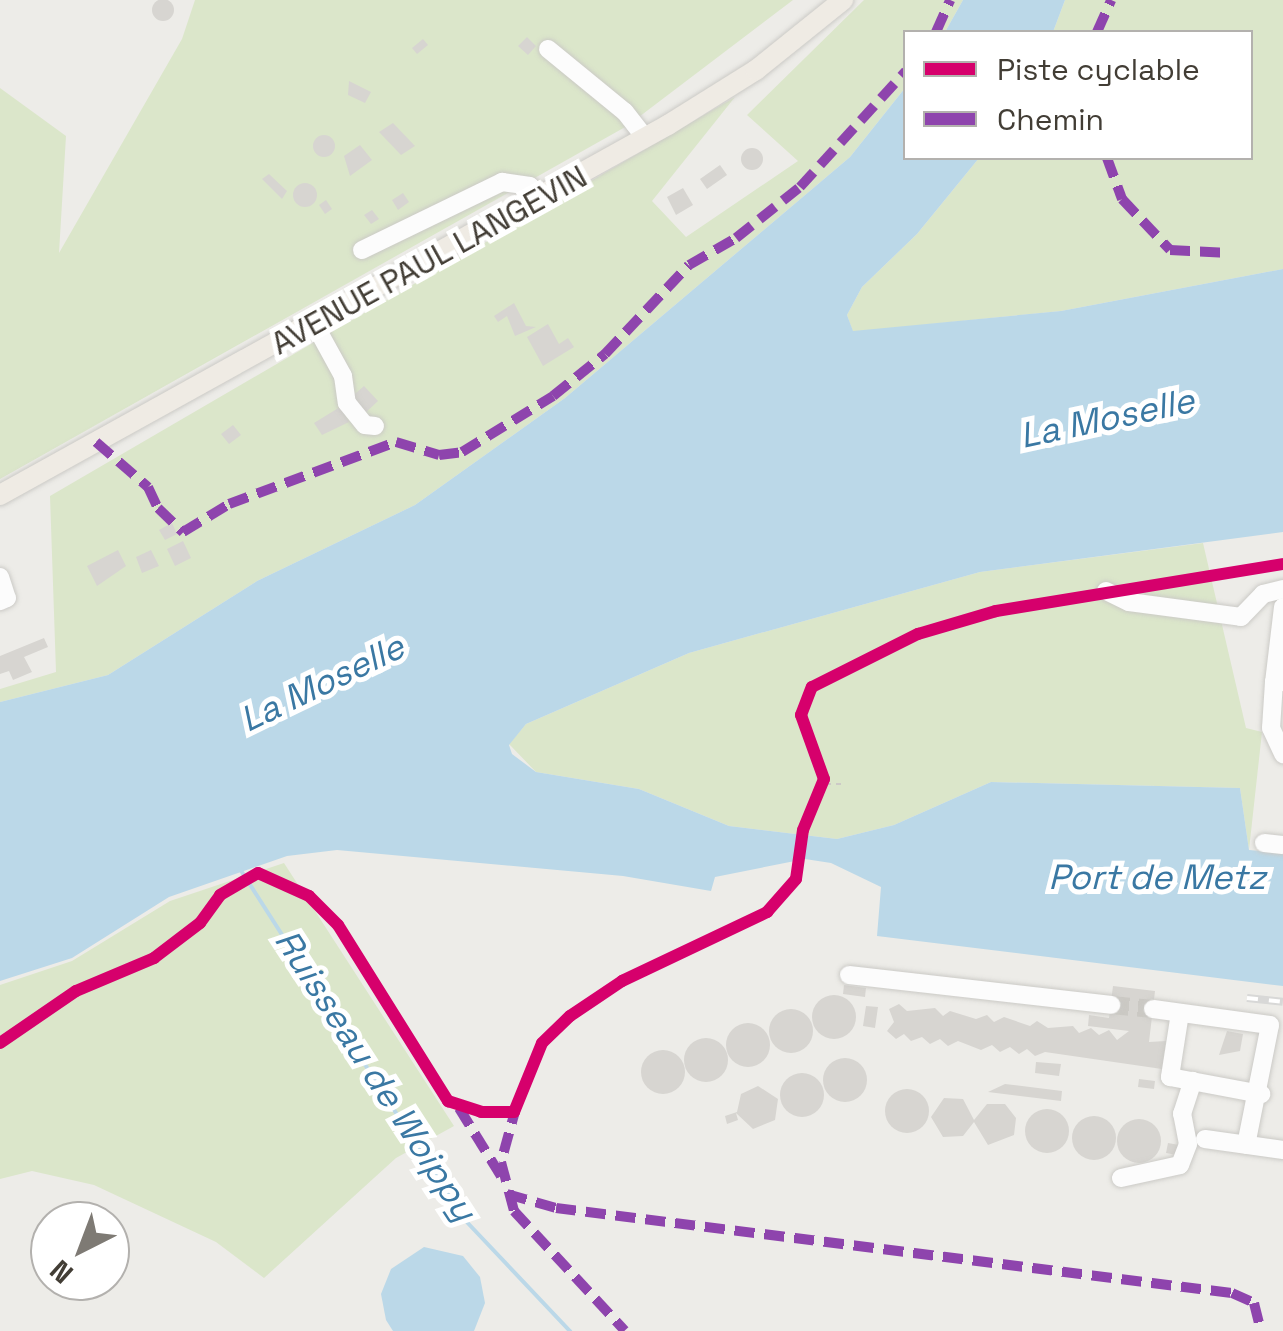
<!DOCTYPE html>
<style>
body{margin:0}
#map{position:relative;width:1283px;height:1331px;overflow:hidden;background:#edece8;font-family:"Space Grotesk",sans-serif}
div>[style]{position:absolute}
.green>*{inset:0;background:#dbe6ca}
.water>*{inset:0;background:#bbd8e8}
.stream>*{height:4px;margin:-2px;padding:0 2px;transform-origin:2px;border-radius:2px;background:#bbd8e8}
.building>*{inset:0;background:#d7d5d1}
.round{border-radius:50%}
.minor-tunnel>*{height:18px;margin-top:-9px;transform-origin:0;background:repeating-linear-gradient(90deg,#cbc9c4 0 18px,transparent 0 27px)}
.path>*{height:2.5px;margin-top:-1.25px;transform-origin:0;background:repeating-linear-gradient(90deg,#cccac6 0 5px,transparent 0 10px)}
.roads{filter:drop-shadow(0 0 2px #cbcac6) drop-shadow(0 0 2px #cbcac6)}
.minor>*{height:18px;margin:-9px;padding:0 9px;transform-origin:9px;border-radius:9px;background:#fcfcfc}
.major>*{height:20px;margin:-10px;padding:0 10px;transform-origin:10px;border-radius:10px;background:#efebe4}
.rail>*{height:8px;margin-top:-4px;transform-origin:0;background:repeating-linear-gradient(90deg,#fff 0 11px,#d8d8d7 0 22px);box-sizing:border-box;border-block:2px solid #d8d8d7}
.quiet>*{height:10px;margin-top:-5px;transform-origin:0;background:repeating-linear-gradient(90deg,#8e44ad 0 20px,transparent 0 30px)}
.cycleway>*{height:12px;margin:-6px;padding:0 6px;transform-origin:6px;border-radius:6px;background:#d6006c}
span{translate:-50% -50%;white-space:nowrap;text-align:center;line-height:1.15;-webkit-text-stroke:10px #fff;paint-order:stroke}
.street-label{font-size:32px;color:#423d35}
.water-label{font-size:35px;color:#3a78a3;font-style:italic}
.legend{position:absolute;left:903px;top:30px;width:350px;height:130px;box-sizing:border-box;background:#fff;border:2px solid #b3b1ae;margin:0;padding:12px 18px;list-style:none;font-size:30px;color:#423d35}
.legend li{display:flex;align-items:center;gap:20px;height:50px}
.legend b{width:50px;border:2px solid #b3b1ae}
.north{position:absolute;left:30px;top:1201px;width:100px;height:100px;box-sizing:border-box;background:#fff;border:2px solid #b3b1ae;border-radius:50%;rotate:222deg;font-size:28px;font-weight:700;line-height:40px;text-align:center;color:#423d35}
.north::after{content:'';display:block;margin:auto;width:35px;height:45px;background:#7e7a74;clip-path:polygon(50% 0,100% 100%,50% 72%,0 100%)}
</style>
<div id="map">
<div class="green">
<div style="clip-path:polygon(195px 0,793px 0,627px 126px,0 479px,0 88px,66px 136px,59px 253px,182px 39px)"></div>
<div style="clip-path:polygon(864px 0,963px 0,945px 32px,906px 32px,905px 88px,850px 157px,565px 398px,415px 505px,257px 581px,108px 675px,0 702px,0 689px,56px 672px,50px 496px,735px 97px,652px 201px,686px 237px,798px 161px,747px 115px)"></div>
<div style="clip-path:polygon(1065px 0,1283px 0,1283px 269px,1061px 311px,853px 332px,847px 315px,862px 287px,917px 234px,979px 158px,1250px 158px,1250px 32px,1053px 32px)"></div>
<div style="clip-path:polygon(1203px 543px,1246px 728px,1262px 732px,1249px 850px,1240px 788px,991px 782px,894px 825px,837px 839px,729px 826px,639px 789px,536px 772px,509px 744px,526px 724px,689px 653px,980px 572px)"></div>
<div style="clip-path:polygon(284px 863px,454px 1126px,396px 1158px,264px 1278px,216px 1242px,94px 1185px,32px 1171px,0 1179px,0 985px,72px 961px,170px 901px)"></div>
</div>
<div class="water">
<div style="clip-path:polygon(963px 0,1065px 0,1053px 32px,945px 32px)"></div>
<div style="clip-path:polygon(905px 88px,906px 158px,979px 158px,917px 234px,862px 287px,847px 315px,853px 331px,1061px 311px,1283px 269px,1283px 532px,980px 572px,689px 653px,526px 724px,509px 745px,512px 754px,536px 772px,639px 789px,729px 826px,837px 839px,894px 825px,991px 782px,1240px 788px,1249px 850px,1283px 853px,1283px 986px,877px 936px,881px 887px,831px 863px,805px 859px,715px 877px,711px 891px,623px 876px,337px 850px,287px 856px,169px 897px,72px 958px,0 981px,0 702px,108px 675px,257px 581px,415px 505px,565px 398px,850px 157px)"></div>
<div style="clip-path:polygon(424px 1247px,463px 1256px,480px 1277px,485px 1303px,474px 1331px,393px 1331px,386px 1320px,381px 1294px,391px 1269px)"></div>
</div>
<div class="stream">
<div style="left:240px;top:869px;width:414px;rotate:57.4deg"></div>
<div style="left:463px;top:1218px;width:156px;rotate:46.6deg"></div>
</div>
<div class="building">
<div class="round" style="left:152px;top:-1px;width:22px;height:22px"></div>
<div style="clip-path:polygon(527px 37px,536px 46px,528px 55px,518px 46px)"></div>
<div style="clip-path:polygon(423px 39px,428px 45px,417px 54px,412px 48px)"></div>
<div style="clip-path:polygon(349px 81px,371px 92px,365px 103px,348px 95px)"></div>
<div style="clip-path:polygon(393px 123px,415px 146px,401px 155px,379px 132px)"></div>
<div class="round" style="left:313px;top:135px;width:22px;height:22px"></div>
<div style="clip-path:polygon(360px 145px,372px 160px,350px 176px,344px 156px)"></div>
<div class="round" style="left:741px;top:148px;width:22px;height:22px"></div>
<div style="clip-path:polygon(720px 165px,727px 175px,707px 189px,700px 179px)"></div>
<div style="clip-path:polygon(269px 174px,287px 191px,282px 199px,262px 179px)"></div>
<div class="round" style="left:293px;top:183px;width:24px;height:24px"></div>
<div style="clip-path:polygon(683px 188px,693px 205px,676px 215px,667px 197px)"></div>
<div style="clip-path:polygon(403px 193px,409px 202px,398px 210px,392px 200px)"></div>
<div style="clip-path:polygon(326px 200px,332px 209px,325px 214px,319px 205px)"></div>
<div style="clip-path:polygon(372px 210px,379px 219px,371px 224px,364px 215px)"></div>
<div style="clip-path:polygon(514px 303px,526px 326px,536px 327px,515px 336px,507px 316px,498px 322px,494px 316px)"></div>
<div style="clip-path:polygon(548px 324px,559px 344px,568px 338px,574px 347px,543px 366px,527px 337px)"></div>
<div style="clip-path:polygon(364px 386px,378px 401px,362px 416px,348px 400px)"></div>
<div style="clip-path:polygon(340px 407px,349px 422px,322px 435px,314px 423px)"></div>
<div style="clip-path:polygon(233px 425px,241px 435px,229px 444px,221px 434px)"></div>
<div style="clip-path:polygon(172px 523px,177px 534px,165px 540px,159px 530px)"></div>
<div style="clip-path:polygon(183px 541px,191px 558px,175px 566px,167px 549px)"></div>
<div style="clip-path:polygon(118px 550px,126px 566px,97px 586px,87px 566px)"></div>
<div style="clip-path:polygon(151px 550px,159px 566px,142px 573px,136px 557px)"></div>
<div style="clip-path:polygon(44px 638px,48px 647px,24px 657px,32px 672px,13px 680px,9px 671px,0 674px,0 656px)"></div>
<div style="clip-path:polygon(844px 985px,866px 988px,865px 997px,843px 994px)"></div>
<div style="clip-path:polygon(1113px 986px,1155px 991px,1149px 1042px,1166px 1041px,1162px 1069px,1045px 1052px,1035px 1056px,1027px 1049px,1019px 1054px,1010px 1047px,1000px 1052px,992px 1045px,981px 1050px,958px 1041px,948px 1046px,940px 1039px,930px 1044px,922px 1037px,911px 1041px,904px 1034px,896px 1039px,887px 1031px,894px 1022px,889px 1009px,899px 1004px,907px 1011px,935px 1008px,943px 1016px,950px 1011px,976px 1019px,987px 1015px,994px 1022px,1004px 1017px,1030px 1026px,1037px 1021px,1048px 1028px,1073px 1026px,1079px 1033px,1091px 1028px,1099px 1035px,1109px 1030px,1117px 1040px,1129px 1031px,1088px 1026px,1089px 1015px,1109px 1018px)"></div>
<div class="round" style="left:812px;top:995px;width:44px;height:44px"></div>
<div style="clip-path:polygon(866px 1006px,878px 1007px,875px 1028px,863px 1026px)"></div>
<div class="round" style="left:769px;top:1009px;width:44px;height:44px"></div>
<div class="round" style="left:726px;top:1023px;width:44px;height:44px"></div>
<div style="clip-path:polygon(1227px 1031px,1243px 1034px,1240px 1051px,1219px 1055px)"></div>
<div class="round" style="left:684px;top:1038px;width:44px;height:44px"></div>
<div class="round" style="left:641px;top:1050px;width:44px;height:44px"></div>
<div class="round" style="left:823px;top:1058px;width:44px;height:44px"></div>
<div style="clip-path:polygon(1036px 1062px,1061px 1064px,1059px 1076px,1035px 1073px)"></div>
<div class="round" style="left:780px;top:1073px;width:44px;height:44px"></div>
<div style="clip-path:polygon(1139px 1079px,1155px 1081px,1154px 1089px,1138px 1087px)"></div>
<div style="clip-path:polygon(1005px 1084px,1062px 1091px,1061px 1101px,988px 1092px)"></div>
<div style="clip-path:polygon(758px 1086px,778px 1099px,775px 1120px,753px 1129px,736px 1113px,738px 1120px,727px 1124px,725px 1116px,737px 1112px,741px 1094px)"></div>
<div class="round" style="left:885px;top:1089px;width:44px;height:44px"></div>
<div style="clip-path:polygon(944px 1098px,963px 1099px,974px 1120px,987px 1104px,1005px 1104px,1016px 1118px,1014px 1135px,988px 1145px,974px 1122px,963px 1136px,943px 1137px,931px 1117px)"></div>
<div class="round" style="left:1025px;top:1109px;width:44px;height:44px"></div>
<div class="round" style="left:1072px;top:1116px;width:44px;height:44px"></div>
<div class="round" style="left:1117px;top:1119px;width:44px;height:44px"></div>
<div style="clip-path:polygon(1168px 1143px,1179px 1145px,1177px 1155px,1166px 1153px)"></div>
</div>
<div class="minor-tunnel">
<div style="left:1111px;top:1005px;width:42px;rotate:5.4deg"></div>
</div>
<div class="path">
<div style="left:826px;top:784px;width:16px"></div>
</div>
<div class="roads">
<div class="minor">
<div style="left:548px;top:49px;width:99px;rotate:39.3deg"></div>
<div style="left:625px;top:112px;width:33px;rotate:52deg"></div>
<div style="left:362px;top:250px;width:156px;rotate:-25.9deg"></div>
<div style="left:502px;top:182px;width:28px;rotate:8deg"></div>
<div style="left:530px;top:186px;width:16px;rotate:45deg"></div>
<div style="left:315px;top:325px;width:58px;rotate:61.2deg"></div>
<div style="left:343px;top:376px;width:27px;rotate:82deg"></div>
<div style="left:347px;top:403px;width:28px;rotate:51deg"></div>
<div style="left:365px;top:425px;width:10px;rotate:6deg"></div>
<div style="left:0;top:577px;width:22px;rotate:72deg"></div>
<div style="left:7px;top:598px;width:8px;rotate:157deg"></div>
<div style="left:1106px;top:591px;width:25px;rotate:26deg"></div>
<div style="left:1129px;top:602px;width:113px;rotate:7.6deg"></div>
<div style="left:1241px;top:617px;width:32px;rotate:-46deg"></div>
<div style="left:1263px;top:594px;width:21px;rotate:-14deg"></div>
<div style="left:1283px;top:607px;width:76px;rotate:96.8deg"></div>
<div style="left:1274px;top:682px;width:9px"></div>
<div style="left:1274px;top:682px;width:46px;rotate:93.7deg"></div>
<div style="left:1271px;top:728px;width:29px;rotate:65deg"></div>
<div style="left:1264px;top:843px;width:19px;rotate:6deg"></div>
<div style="left:849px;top:975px;width:264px;rotate:6.5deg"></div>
<div style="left:1153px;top:1009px;width:118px;rotate:7.8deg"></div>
<div style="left:1270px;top:1025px;width:122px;rotate:101.3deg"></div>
<div style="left:1180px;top:1013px;width:65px;rotate:98.9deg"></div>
<div style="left:1170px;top:1077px;width:93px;rotate:10.6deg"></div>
<div style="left:1205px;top:1139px;width:79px;rotate:8deg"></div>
<div style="left:1121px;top:1178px;width:60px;rotate:-12.4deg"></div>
<div style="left:1180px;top:1165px;width:22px;rotate:-69deg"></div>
<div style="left:1188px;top:1144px;width:31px;rotate:-101deg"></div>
<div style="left:1182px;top:1114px;width:35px;rotate:-72deg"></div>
</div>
<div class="major">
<div style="left:0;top:495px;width:764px;rotate:-28.98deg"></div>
<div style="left:668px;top:125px;width:104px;rotate:-32deg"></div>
<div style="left:756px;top:70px;width:112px;rotate:-38.8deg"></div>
</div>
</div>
<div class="rail">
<div style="left:1247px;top:998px;width:36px;rotate:6deg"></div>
</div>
<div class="quiet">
<div style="left:936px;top:32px;width:35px;rotate:-66deg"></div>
<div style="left:1097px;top:32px;width:35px;rotate:-66deg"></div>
<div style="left:1107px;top:158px;width:44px;rotate:69.9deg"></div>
<div style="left:1122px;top:199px;width:70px;rotate:46.7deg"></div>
<div style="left:1170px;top:250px;width:59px;rotate:2.9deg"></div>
<div style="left:96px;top:442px;width:69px;rotate:40.9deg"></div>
<div style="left:148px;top:487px;width:23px;rotate:65deg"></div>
<div style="left:158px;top:508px;width:35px;rotate:44deg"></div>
<div style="left:183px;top:532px;width:54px;rotate:-31.3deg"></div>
<div style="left:229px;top:504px;width:178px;rotate:-20.4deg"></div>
<div style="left:396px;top:442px;width:45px;rotate:16.8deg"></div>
<div style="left:439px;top:455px;width:23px;rotate:-7deg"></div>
<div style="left:462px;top:452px;width:107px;rotate:-31.6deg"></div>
<div style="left:553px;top:396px;width:67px;rotate:-38.9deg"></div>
<div style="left:605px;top:354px;width:122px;rotate:-46.7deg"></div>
<div style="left:689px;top:265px;width:54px;rotate:-29.9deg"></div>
<div style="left:736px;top:238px;width:82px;rotate:-38.6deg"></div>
<div style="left:800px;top:187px;width:157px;rotate:-47.6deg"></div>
<div style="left:517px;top:1104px;width:60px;rotate:105.4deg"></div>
<div style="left:501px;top:1162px;width:51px;rotate:75.1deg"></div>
<div style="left:514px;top:1211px;width:163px;rotate:47.2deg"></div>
<div style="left:459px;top:1108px;width:80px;rotate:58.3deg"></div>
<div style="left:507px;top:1194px;width:51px;rotate:15.9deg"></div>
<div style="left:556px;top:1208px;width:681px;rotate:7.17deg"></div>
<div style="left:1232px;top:1293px;width:24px;rotate:24deg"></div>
<div style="left:1254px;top:1303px;width:29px;rotate:76deg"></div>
</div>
<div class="cycleway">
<div style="left:0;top:1043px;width:92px;rotate:-34.4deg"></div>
<div style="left:76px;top:991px;width:85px;rotate:-22.9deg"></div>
<div style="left:154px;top:958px;width:58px;rotate:-37.3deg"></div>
<div style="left:200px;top:923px;width:34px;rotate:-54deg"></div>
<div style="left:220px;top:895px;width:44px;rotate:-30.1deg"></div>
<div style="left:258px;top:873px;width:56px;rotate:24.3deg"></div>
<div style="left:309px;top:896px;width:41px;rotate:45deg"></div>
<div style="left:338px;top:925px;width:208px;rotate:58deg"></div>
<div style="left:448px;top:1101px;width:35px;rotate:18deg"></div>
<div style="left:481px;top:1112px;width:33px"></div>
<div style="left:514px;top:1112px;width:74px;rotate:-67.9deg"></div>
<div style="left:542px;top:1043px;width:39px;rotate:-44deg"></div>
<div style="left:570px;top:1016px;width:63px;rotate:-33.9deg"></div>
<div style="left:622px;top:981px;width:161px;rotate:-25.4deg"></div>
<div style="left:767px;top:912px;width:44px;rotate:-48.7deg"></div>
<div style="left:796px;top:879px;width:49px;rotate:-81.9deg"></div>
<div style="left:803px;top:830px;width:55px;rotate:-67.6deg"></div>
<div style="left:824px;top:779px;width:68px;rotate:-109.8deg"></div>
<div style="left:801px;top:715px;width:30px;rotate:-69deg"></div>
<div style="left:812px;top:687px;width:119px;rotate:-26.6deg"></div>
<div style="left:918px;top:634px;width:81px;rotate:-16.4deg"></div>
<div style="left:996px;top:611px;width:291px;rotate:-9.3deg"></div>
</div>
<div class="street-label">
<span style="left:429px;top:260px;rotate:-29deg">AVENUE PAUL LANGEVIN</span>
</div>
<div class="water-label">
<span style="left:1107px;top:418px;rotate:-12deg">La Moselle</span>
<span style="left:322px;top:683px;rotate:-26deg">La Moselle</span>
<span style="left:1157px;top:877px">Port de Metz</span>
<span style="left:376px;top:1075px;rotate:57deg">Ruisseau de Woippy</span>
</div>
<ul class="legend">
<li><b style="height:12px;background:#d6006c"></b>Piste cyclable</li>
<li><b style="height:12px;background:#8e44ad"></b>Chemin</li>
</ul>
<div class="north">N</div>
</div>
